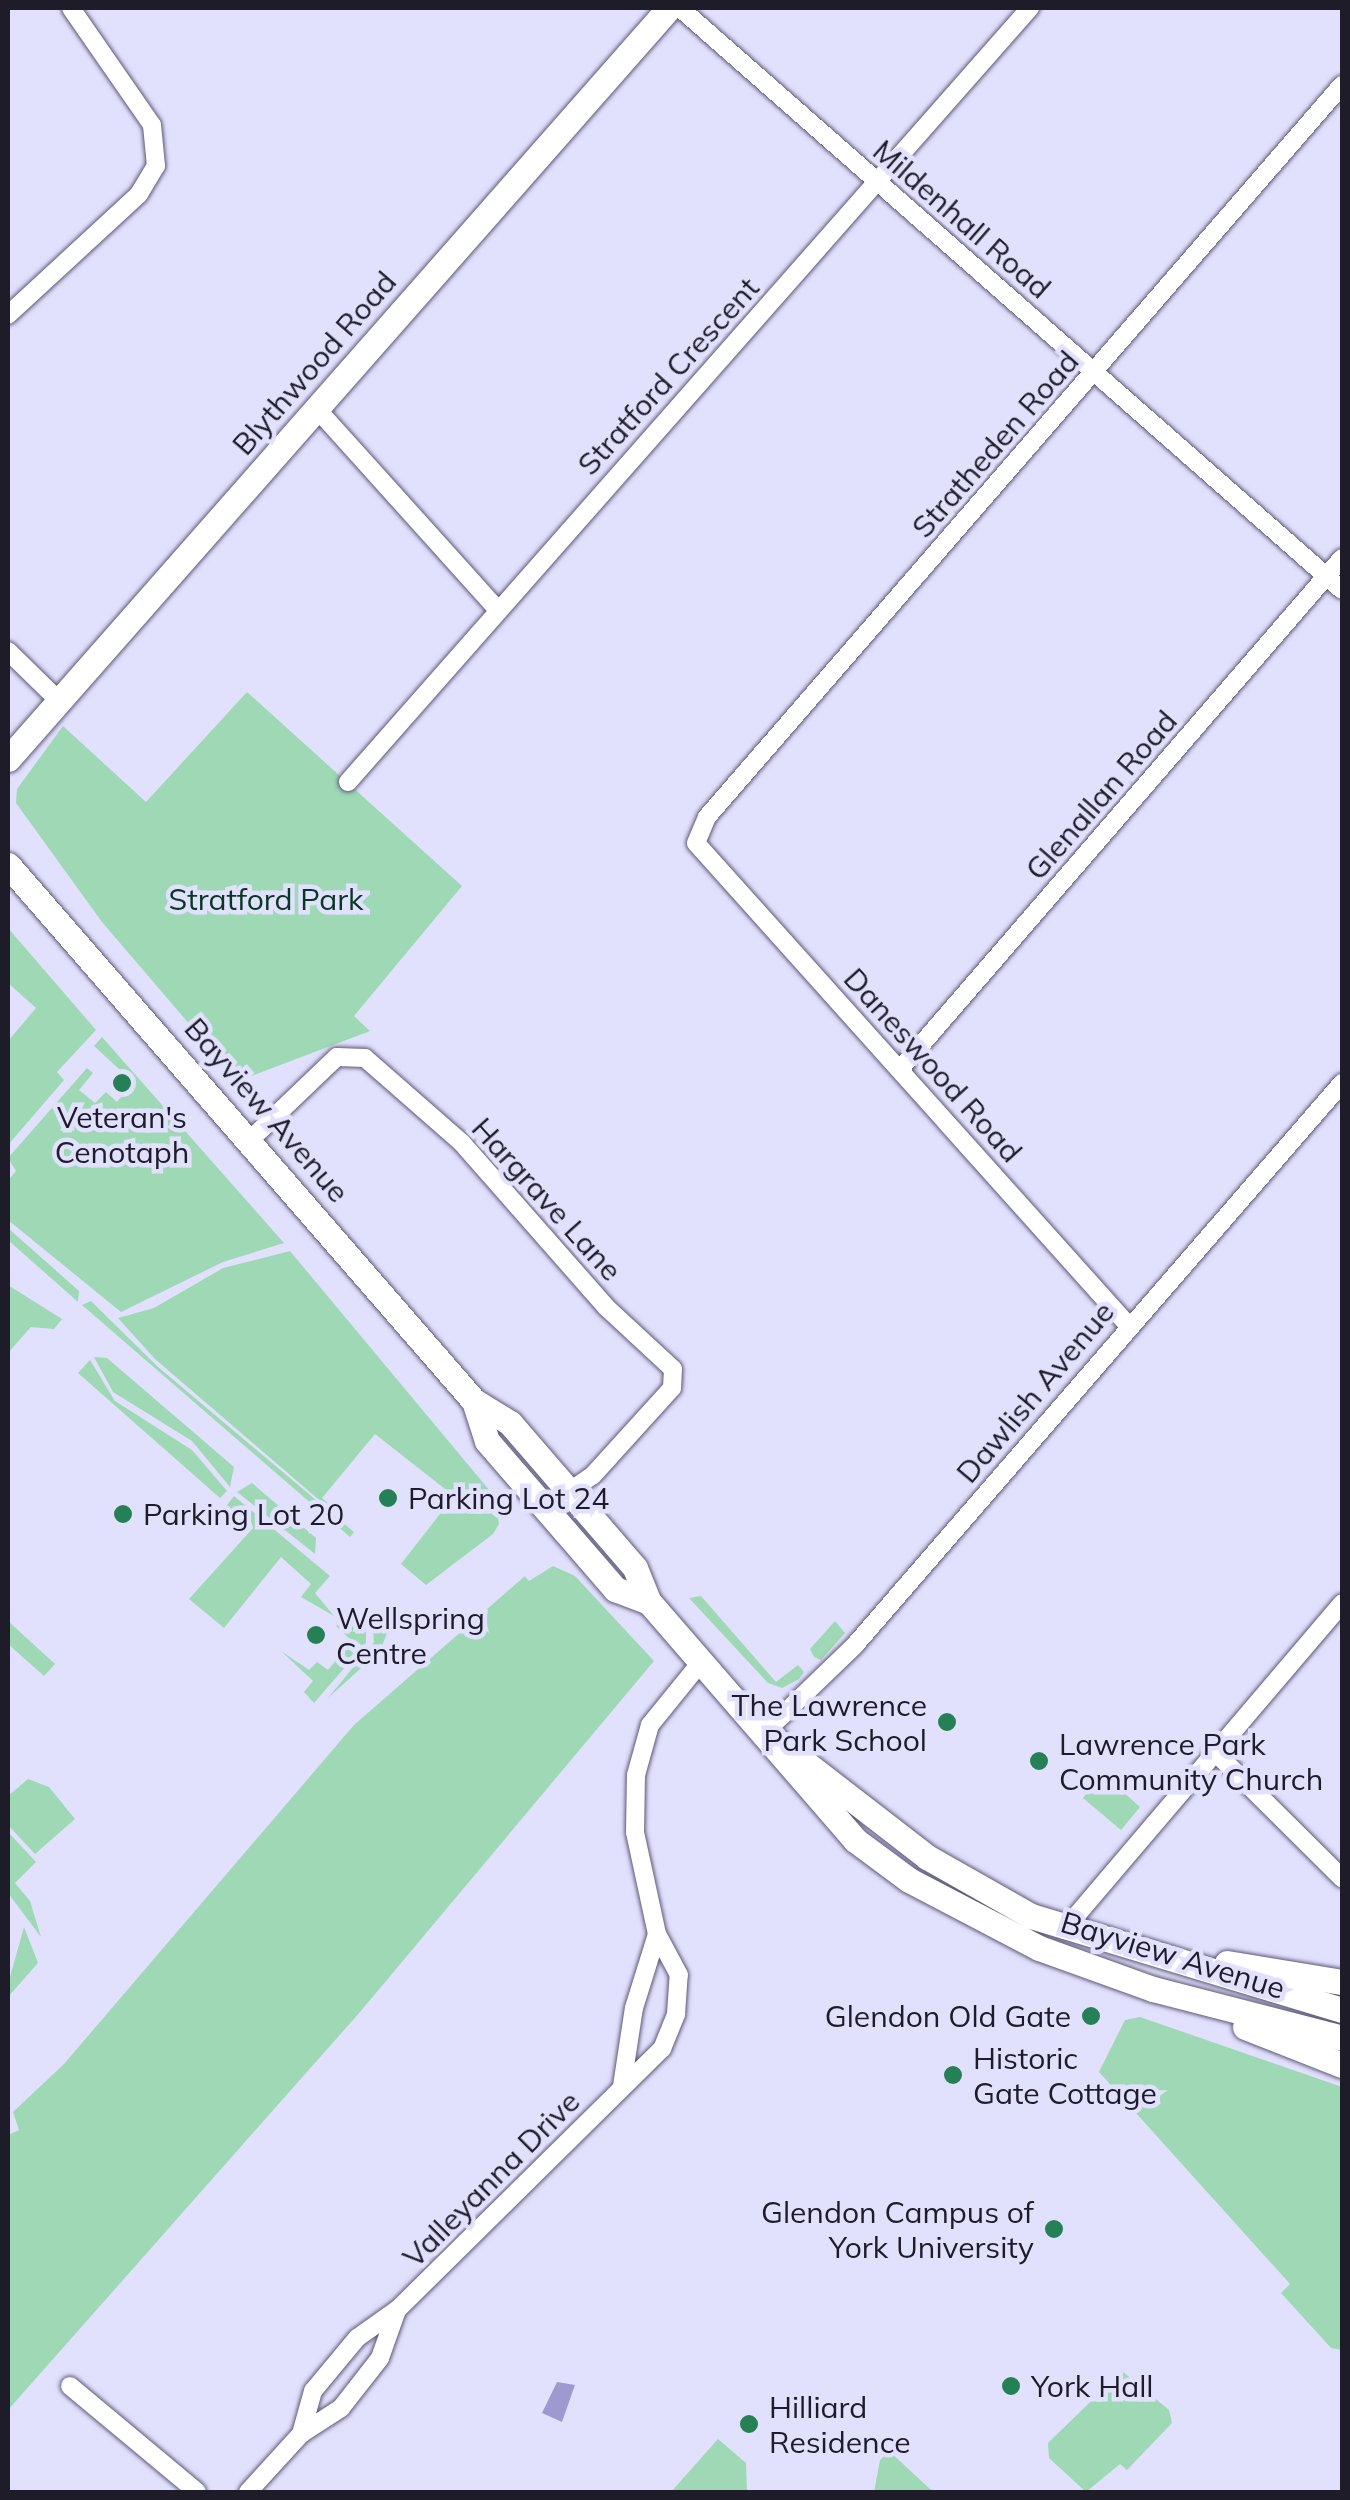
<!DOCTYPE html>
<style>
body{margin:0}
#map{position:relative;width:1350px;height:2500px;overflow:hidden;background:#e2e1fd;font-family:Mulish,sans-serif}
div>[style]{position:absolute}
.green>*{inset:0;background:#9ed8b5}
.water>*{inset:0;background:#9e9ad0}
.roads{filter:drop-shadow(0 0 2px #5b5978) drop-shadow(0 0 2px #5b5978)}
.street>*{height:18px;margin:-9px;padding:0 9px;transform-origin:9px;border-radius:9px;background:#fff}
.secondary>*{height:25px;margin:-12.5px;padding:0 12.5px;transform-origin:12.5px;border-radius:12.5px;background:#fff}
.dots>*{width:28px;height:28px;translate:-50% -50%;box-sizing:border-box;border:5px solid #e2e1fd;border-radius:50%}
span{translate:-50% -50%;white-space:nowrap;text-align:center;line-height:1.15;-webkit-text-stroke:9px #e2e1fd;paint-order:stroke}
.street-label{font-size:30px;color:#1d1c28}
.park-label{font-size:30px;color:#063822}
.poi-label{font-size:30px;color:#1d1c28}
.left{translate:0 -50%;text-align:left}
.right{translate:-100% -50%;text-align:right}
.frame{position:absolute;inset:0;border:10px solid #1d1c28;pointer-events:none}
</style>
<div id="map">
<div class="green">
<div style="clip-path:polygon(247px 692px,462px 886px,354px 1016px,370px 1031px,238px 1081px,102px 922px,16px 803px,17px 789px,63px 726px,146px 802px)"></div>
<div style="clip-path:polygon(8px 928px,96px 1030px,57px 1072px,64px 1080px,8px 1145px,8px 1041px,36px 1008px,8px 983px)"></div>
<div style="clip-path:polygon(102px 1037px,284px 1243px,223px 1262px,121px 1312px,8px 1220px,8px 1181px,16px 1171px,8px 1158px,87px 1068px,93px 1073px,79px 1090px,95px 1103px,106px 1092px,117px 1102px,133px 1082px,94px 1046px)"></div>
<div style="clip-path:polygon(8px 1228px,79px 1291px,78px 1302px,8px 1240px)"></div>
<div style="clip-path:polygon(290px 1251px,495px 1497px,499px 1524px,493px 1534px,426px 1585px,401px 1564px,454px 1496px,375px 1434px,322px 1498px,330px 1505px,325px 1505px,155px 1359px,118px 1318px,154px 1308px,223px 1268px)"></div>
<div style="clip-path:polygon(8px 1285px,62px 1319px,54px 1329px,31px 1327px,8px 1353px)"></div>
<div style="clip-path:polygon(91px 1301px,158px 1367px,354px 1532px,350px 1537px,82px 1305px)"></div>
<div style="clip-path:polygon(94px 1357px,107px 1358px,234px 1467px,230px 1487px,192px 1441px,113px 1392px)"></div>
<div style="clip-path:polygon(90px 1360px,115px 1401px,192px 1450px,227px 1491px,220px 1498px,78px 1373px)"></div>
<div style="clip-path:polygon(252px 1483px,316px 1538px,315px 1554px,237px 1492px)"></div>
<div style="clip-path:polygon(234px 1496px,330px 1576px,315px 1593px,334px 1616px,301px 1597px,311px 1584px,281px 1557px,224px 1628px,189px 1599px,253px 1528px,227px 1505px)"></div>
<div style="clip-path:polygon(553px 1566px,575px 1576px,654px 1661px,360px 2012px,8px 2410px,8px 2135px,19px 2130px,13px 2112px,64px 2064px,354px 1725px,525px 1576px,529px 1581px)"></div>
<div style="clip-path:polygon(701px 1596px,776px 1682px,798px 1665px,804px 1672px,799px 1679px,782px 1688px,768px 1683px,689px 1598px)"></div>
<div style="clip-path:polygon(355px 1607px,366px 1623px,366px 1643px,314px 1703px,304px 1692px,313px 1681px,281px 1651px,309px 1670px,317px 1662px,328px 1670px,352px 1641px,336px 1626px)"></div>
<div style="clip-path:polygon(393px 1618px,380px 1651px,328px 1698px,374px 1642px,372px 1620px)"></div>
<div style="clip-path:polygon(8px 1621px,55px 1664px,44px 1676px,8px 1644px)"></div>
<div style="clip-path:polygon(835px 1621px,845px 1633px,821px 1660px,814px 1657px,810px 1649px)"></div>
<div style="clip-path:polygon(1102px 1773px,1140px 1807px,1121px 1830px,1083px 1798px)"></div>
<div style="clip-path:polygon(28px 1779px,49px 1787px,75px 1819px,35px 1854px,8px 1825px,8px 1796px)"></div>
<div style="clip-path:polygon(8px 1832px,36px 1862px,15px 1883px,30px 1901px,41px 1937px,8px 1893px)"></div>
<div style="clip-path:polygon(24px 1927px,38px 1963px,8px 1997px,8px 1984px)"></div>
<div style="clip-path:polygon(1140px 2017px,1342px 2087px,1342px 2350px,1331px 2348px,1281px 2293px,1290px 2284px,1099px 2072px,1125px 2020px)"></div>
<div style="clip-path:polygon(1122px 2371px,1169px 2410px,1172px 2423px,1127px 2470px,1120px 2464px,1086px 2492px,1049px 2458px,1048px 2443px)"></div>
<div style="clip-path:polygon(718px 2439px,746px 2463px,747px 2492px,671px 2492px)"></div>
<div style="clip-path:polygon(889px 2451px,930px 2489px,935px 2492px,874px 2492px,880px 2460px)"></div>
</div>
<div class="water">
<div style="clip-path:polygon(557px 2382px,575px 2385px,562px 2422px,542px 2413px)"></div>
</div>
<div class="roads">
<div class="street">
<div style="left:680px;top:8px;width:881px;rotate:41.32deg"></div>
<div style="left:8px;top:315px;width:178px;rotate:-42.7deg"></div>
<div style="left:139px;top:194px;width:33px;rotate:-59deg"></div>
<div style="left:156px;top:166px;width:41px;rotate:-95.6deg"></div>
<div style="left:152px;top:125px;width:142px;rotate:-124.7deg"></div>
<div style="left:317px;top:409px;width:270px;rotate:48deg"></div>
<div style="left:8px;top:651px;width:71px;rotate:44.4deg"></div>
<div style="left:348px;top:782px;width:1032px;rotate:-48.62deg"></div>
<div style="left:901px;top:1068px;width:674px;rotate:-49.15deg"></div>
<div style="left:250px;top:1140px;width:120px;rotate:-43.7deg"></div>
<div style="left:337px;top:1057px;width:28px;rotate:2deg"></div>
<div style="left:365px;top:1058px;width:129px;rotate:41.2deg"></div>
<div style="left:462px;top:1143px;width:218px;rotate:48.7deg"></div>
<div style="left:606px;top:1307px;width:91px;rotate:42.8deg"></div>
<div style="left:673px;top:1369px;width:19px;rotate:93deg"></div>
<div style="left:672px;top:1388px;width:118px;rotate:132.2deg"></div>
<div style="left:593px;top:1475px;width:29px;rotate:145deg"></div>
<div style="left:1128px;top:1325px;width:647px;rotate:-131.87deg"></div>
<div style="left:696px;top:843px;width:28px;rotate:-67deg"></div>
<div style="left:707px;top:817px;width:969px;rotate:-49.06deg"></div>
<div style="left:765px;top:1732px;width:125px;rotate:-44deg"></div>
<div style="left:855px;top:1645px;width:744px;rotate:-49.09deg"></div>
<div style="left:1213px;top:1750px;width:182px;rotate:44.8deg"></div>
<div style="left:1064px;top:1930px;width:429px;rotate:-49.6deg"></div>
<div style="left:622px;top:2086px;width:79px;rotate:-81.3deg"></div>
<div style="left:634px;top:2008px;width:77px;rotate:-72.7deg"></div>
<div style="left:657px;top:1934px;width:104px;rotate:-102.2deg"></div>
<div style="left:635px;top:1832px;width:57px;rotate:-89deg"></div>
<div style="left:636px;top:1775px;width:52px;rotate:-74.4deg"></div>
<div style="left:650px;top:1725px;width:81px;rotate:-51deg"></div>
<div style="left:70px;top:2386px;width:165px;rotate:39.8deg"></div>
<div style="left:301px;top:2434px;width:45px;rotate:-74.4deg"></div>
<div style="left:313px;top:2391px;width:69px;rotate:-50.3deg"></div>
<div style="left:357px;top:2338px;width:50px;rotate:-35.3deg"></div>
<div style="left:398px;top:2309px;width:371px;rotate:-44.6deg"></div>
<div style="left:662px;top:2049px;width:38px;rotate:-68deg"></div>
<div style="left:676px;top:2014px;width:39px;rotate:-86deg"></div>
<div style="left:679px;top:1975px;width:47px;rotate:-118.2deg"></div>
<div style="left:248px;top:2492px;width:79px;rotate:-47.6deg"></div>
<div style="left:301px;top:2434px;width:48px;rotate:-33deg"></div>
<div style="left:341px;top:2408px;width:63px;rotate:-52deg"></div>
<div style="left:380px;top:2358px;width:51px;rotate:-70.5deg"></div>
</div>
<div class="secondary">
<div style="left:8px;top:759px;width:1000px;rotate:-48.65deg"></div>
<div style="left:8px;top:865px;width:710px;rotate:49deg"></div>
<div style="left:474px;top:1401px;width:42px;rotate:31.4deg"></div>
<div style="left:510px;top:1423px;width:191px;rotate:49.2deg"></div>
<div style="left:635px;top:1568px;width:37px;rotate:68deg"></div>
<div style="left:649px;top:1602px;width:315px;rotate:49.1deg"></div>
<div style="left:855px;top:1840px;width:67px;rotate:36.5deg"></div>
<div style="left:909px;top:1880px;width:147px;rotate:27.6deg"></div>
<div style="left:1039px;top:1948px;width:121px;rotate:19.8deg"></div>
<div style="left:1153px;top:1989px;width:195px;rotate:14.5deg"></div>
<div style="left:474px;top:1401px;width:42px;rotate:72deg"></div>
<div style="left:487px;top:1441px;width:119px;rotate:49.1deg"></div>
<div style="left:565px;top:1531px;width:77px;rotate:49.2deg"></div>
<div style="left:615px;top:1589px;width:36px;rotate:21deg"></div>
<div style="left:777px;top:1741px;width:190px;rotate:37.7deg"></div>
<div style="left:927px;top:1857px;width:120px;rotate:29.6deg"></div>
<div style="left:1031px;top:1916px;width:325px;rotate:16.8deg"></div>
<div style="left:1227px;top:1963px;width:117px;rotate:9.4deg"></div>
<div style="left:1245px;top:2027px;width:104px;rotate:21.4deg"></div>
</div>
</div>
<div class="dots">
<div style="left:122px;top:1083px;background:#268055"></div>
<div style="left:388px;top:1498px;background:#268055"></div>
<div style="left:123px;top:1514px;background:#268055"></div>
<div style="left:316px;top:1635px;background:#268055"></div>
<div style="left:947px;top:1722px;background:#268055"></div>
<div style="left:1039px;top:1761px;background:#268055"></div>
<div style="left:1091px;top:2016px;background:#268055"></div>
<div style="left:953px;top:2075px;background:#268055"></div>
<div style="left:1054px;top:2229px;background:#268055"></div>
<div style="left:1011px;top:2386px;background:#268055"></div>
<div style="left:749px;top:2424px;background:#268055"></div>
</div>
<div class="street-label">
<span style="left:962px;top:219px;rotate:41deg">Mildenhall Road</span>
<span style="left:314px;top:363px;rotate:-49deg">Blythwood Road</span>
<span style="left:668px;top:376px;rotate:-48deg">Stratford Crescent</span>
<span style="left:995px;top:444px;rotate:-49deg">Stratheden Road</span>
<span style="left:1101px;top:795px;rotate:-49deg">Glenallan Road</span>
<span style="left:933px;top:1065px;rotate:48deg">Daneswood Road</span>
<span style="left:267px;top:1110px;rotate:49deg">Bayview Avenue</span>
<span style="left:547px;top:1199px;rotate:48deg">Hargrave Lane</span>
<span style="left:1035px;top:1392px;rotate:-50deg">Dawlish Avenue</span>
<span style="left:1173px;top:1955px;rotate:17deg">Bayview Avenue</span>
<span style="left:491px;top:2179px;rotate:-45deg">Valleyanna Drive</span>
</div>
<div class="park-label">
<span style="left:266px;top:899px">Stratford Park</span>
</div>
<div class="poi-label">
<span style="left:122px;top:1134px">Veteran's<br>Cenotaph</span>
<span class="left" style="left:408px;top:1498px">Parking Lot 24</span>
<span class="left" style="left:143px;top:1514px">Parking Lot 20</span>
<span class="left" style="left:336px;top:1635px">Wellspring<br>Centre</span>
<span class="right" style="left:927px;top:1722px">The Lawrence<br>Park School</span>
<span class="left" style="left:1059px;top:1761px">Lawrence Park<br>Community Church</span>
<span class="right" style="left:1071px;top:2016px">Glendon Old Gate</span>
<span class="left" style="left:973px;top:2075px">Historic<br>Gate Cottage</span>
<span class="right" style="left:1034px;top:2229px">Glendon Campus of<br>York University</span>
<span class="left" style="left:1031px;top:2386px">York Hall</span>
<span class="left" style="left:769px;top:2424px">Hilliard<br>Residence</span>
</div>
<div class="frame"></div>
</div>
